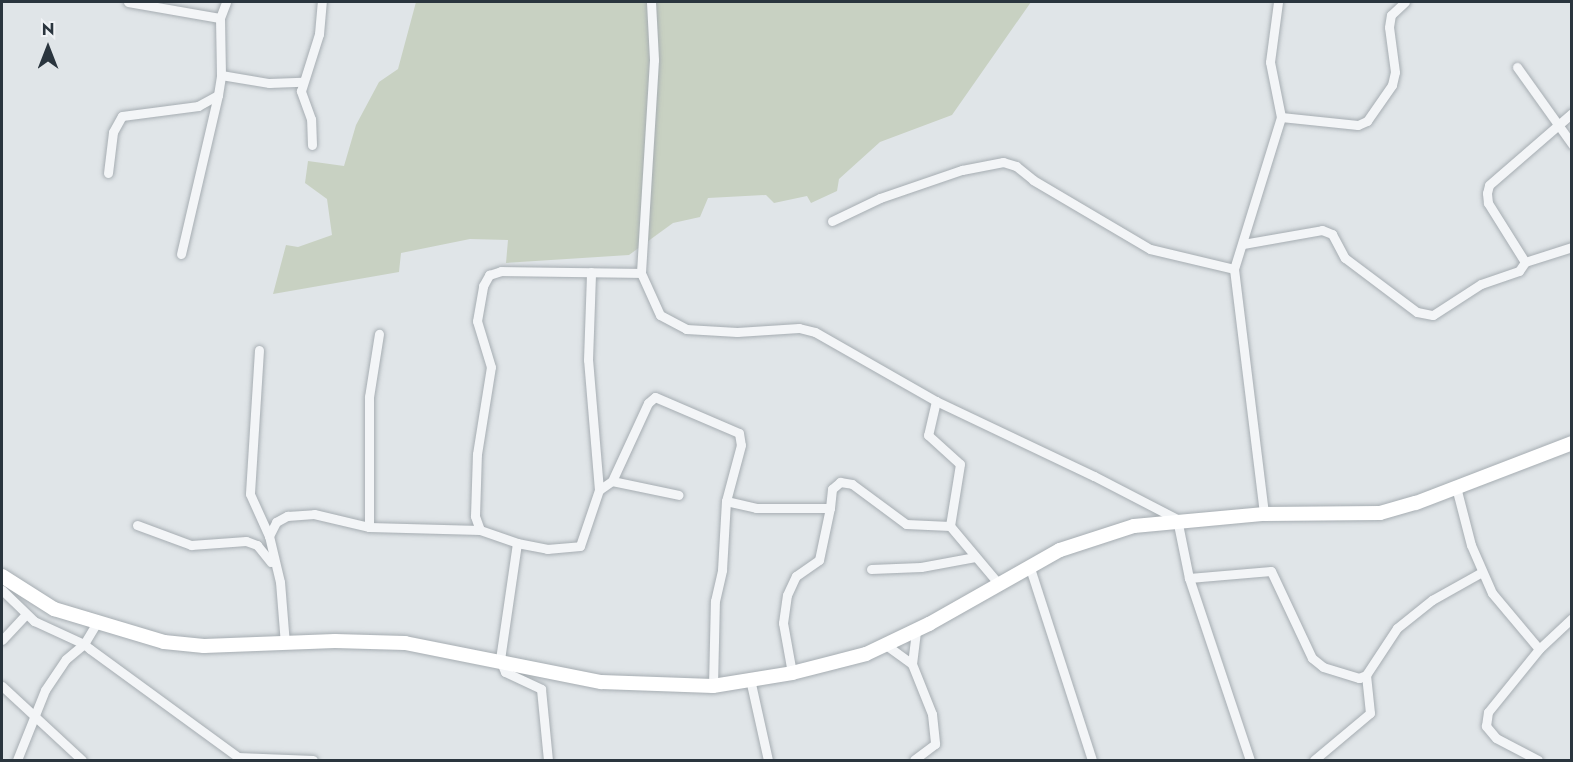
<!DOCTYPE html>
<style>
body{margin:0}
#map{position:relative;width:1573px;height:762px;overflow:hidden;background:#e0e5e8;font-family:Jost,sans-serif}
div>[style]{position:absolute}
.green>*{inset:0;background:#c8d1c2}
.roads{filter:drop-shadow(0 0 2px #a6adb2) drop-shadow(0 0 2px #a6adb2)}
.street>*{height:9px;margin:-4.5px;padding:0 4.5px;transform-origin:4.5px;border-radius:4.5px;background:#f3f5f7}
.secondary>*{height:14px;margin:-7px;padding:0 7px;transform-origin:7px;border-radius:7px;background:#fff}
span{translate:-50% -50%;white-space:nowrap;text-align:center;line-height:1.15;-webkit-text-stroke:5px #f0f3f6;paint-order:stroke}
.frame{position:absolute;inset:0;border:3px solid #2a353e;pointer-events:none}
.north{position:absolute;left:18px;top:18px;width:60px;height:60px;-webkit-text-stroke:4px #f0f3f6;paint-order:stroke;rotate:0deg;font-size:16px;font-weight:700;line-height:24px;text-align:center;color:#2a353e}
.north::after{content:'';display:block;margin:auto;width:21px;height:27px;background:#2a353e;clip-path:polygon(50% 0,100% 100%,50% 72%,0 100%)}
</style>
<div id="map">
<div class="green">
<div style="clip-path:polygon(416px 2px,1031px 2px,952px 115px,880px 142px,839px 179px,837px 191px,811px 203px,807px 196px,774px 203px,766px 195px,708px 198px,700px 217px,673px 223px,629px 255px,506px 263px,508px 240px,470px 239px,401px 253px,399px 272px,273px 294px,286px 245px,298px 247px,332px 235px,327px 199px,305px 183px,308px 161px,344px 166px,356px 125px,379px 82px,398px 69px)"></div>
</div>
<div class="roads">
<div class="street">
<div style="left:128px;top:2px;width:93px;rotate:9.9deg"></div>
<div style="left:651px;top:2px;width:58px;rotate:87deg"></div>
<div style="left:654px;top:60px;width:213px;rotate:93.5deg"></div>
<div style="left:641px;top:273px;width:46px;rotate:65.7deg"></div>
<div style="left:660px;top:315px;width:30px;rotate:28deg"></div>
<div style="left:686px;top:329px;width:51px;rotate:3.4deg"></div>
<div style="left:737px;top:332px;width:62px;rotate:-3.7deg"></div>
<div style="left:799px;top:328px;width:16px;rotate:14deg"></div>
<div style="left:815px;top:332px;width:139px;rotate:29.7deg"></div>
<div style="left:936px;top:401px;width:175px;rotate:25.4deg"></div>
<div style="left:1094px;top:476px;width:93px;rotate:27.4deg"></div>
<div style="left:1177px;top:519px;width:60px;rotate:78.5deg"></div>
<div style="left:1189px;top:578px;width:192px;rotate:71.5deg"></div>
<div style="left:1517px;top:67px;width:95px;rotate:54.5deg"></div>
<div style="left:221px;top:75px;width:57px;rotate:-91deg"></div>
<div style="left:220px;top:18px;width:17px;rotate:-69deg"></div>
<div style="left:1281px;top:117px;width:77px;rotate:5.9deg"></div>
<div style="left:1358px;top:125px;width:10px;rotate:-24deg"></div>
<div style="left:1367px;top:121px;width:44px;rotate:-55.2deg"></div>
<div style="left:1392px;top:85px;width:13px;rotate:-77deg"></div>
<div style="left:1395px;top:72px;width:45px;rotate:-97.6deg"></div>
<div style="left:1389px;top:27px;width:12px;rotate:-81deg"></div>
<div style="left:1391px;top:15px;width:19px;rotate:-43deg"></div>
<div style="left:312px;top:145px;width:26px;rotate:-92deg"></div>
<div style="left:311px;top:119px;width:30px;rotate:-110deg"></div>
<div style="left:301px;top:91px;width:60px;rotate:-72.5deg"></div>
<div style="left:319px;top:34px;width:32px;rotate:-85deg"></div>
<div style="left:108px;top:173px;width:41px;rotate:-83deg"></div>
<div style="left:113px;top:132px;width:18px;rotate:-61deg"></div>
<div style="left:122px;top:116px;width:77px;rotate:-7.5deg"></div>
<div style="left:198px;top:106px;width:23px;rotate:-29deg"></div>
<div style="left:218px;top:95px;width:20px;rotate:-81deg"></div>
<div style="left:221px;top:75px;width:49px;rotate:9.5deg"></div>
<div style="left:269px;top:83px;width:33px;rotate:-2deg"></div>
<div style="left:832px;top:221px;width:53px;rotate:-25.6deg"></div>
<div style="left:880px;top:198px;width:87px;rotate:-18.9deg"></div>
<div style="left:962px;top:170px;width:42px;rotate:-11deg"></div>
<div style="left:1003px;top:162px;width:14px;rotate:17deg"></div>
<div style="left:1016px;top:166px;width:22px;rotate:39deg"></div>
<div style="left:1033px;top:180px;width:136px;rotate:30.5deg"></div>
<div style="left:1150px;top:249px;width:86px;rotate:13.4deg"></div>
<div style="left:1234px;top:269px;width:247px;rotate:83deg"></div>
<div style="left:1243px;top:244px;width:80px;rotate:-10deg"></div>
<div style="left:1322px;top:230px;width:11px;rotate:22deg"></div>
<div style="left:1332px;top:234px;width:27px;rotate:62deg"></div>
<div style="left:1345px;top:258px;width:90px;rotate:36.9deg"></div>
<div style="left:1417px;top:312px;width:16px;rotate:11deg"></div>
<div style="left:1433px;top:315px;width:57px;rotate:-32.9deg"></div>
<div style="left:1481px;top:284px;width:40px;rotate:-18.9deg"></div>
<div style="left:1519px;top:271px;width:11px;rotate:-56deg"></div>
<div style="left:1525px;top:262px;width:49px;rotate:-17.7deg"></div>
<div style="left:181px;top:254px;width:163px;rotate:-76.9deg"></div>
<div style="left:1525px;top:262px;width:70px;rotate:-122.1deg"></div>
<div style="left:1488px;top:203px;width:10px;rotate:-96deg"></div>
<div style="left:1487px;top:193px;width:8px;rotate:-76deg"></div>
<div style="left:1489px;top:185px;width:110px;rotate:-40.9deg"></div>
<div style="left:1234px;top:269px;width:159px;rotate:-72.8deg"></div>
<div style="left:1281px;top:117px;width:56px;rotate:-101.3deg"></div>
<div style="left:1270px;top:62px;width:61px;rotate:-82.4deg"></div>
<div style="left:259px;top:350px;width:144px;rotate:93.6deg"></div>
<div style="left:250px;top:494px;width:46px;rotate:65.7deg"></div>
<div style="left:936px;top:401px;width:35px;rotate:103deg"></div>
<div style="left:928px;top:435px;width:43px;rotate:42.2deg"></div>
<div style="left:960px;top:464px;width:63px;rotate:99.2deg"></div>
<div style="left:950px;top:526px;width:75px;rotate:49.9deg"></div>
<div style="left:612px;top:481px;width:68px;rotate:11.8deg"></div>
<div style="left:1456px;top:487px;width:60px;rotate:75.5deg"></div>
<div style="left:1471px;top:545px;width:52px;rotate:66.4deg"></div>
<div style="left:1492px;top:593px;width:73px;rotate:50deg"></div>
<div style="left:599px;top:490px;width:16px;rotate:-35deg"></div>
<div style="left:612px;top:481px;width:86px;rotate:-65.2deg"></div>
<div style="left:648px;top:403px;width:9px;rotate:-41deg"></div>
<div style="left:655px;top:397px;width:91px;rotate:23.2deg"></div>
<div style="left:739px;top:433px;width:12px;rotate:81deg"></div>
<div style="left:741px;top:445px;width:58px;rotate:105deg"></div>
<div style="left:137px;top:525px;width:58px;rotate:20.3deg"></div>
<div style="left:191px;top:545px;width:55px;rotate:-4.2deg"></div>
<div style="left:246px;top:541px;width:12px;rotate:20deg"></div>
<div style="left:257px;top:545px;width:22px;rotate:51deg"></div>
<div style="left:369px;top:527px;width:130px;rotate:-90deg"></div>
<div style="left:369px;top:397px;width:64px;rotate:-81deg"></div>
<div style="left:480px;top:530px;width:15px;rotate:-110deg"></div>
<div style="left:475px;top:516px;width:62px;rotate:-88.2deg"></div>
<div style="left:477px;top:454px;width:88px;rotate:-80.9deg"></div>
<div style="left:491px;top:367px;width:48px;rotate:-106.9deg"></div>
<div style="left:477px;top:321px;width:36px;rotate:-80deg"></div>
<div style="left:483px;top:286px;width:13px;rotate:-61deg"></div>
<div style="left:489px;top:275px;width:13px;rotate:-18deg"></div>
<div style="left:501px;top:271px;width:140px;rotate:0.8deg"></div>
<div style="left:517px;top:543px;width:31px;rotate:11deg"></div>
<div style="left:547px;top:549px;width:33px;rotate:-5deg"></div>
<div style="left:580px;top:546px;width:59px;rotate:-71.3deg"></div>
<div style="left:599px;top:490px;width:130px;rotate:-94.8deg"></div>
<div style="left:588px;top:360px;width:88px;rotate:-88deg"></div>
<div style="left:1029px;top:565px;width:205px;rotate:72.1deg"></div>
<div style="left:871px;top:569px;width:50px;rotate:-2.3deg"></div>
<div style="left:921px;top:567px;width:55px;rotate:-10.5deg"></div>
<div style="left:1189px;top:578px;width:82px;rotate:-4.9deg"></div>
<div style="left:1271px;top:571px;width:96px;rotate:64.8deg"></div>
<div style="left:1312px;top:658px;width:14px;rotate:39deg"></div>
<div style="left:1323px;top:667px;width:38px;rotate:17deg"></div>
<div style="left:1359px;top:678px;width:8px;rotate:-23deg"></div>
<div style="left:1366px;top:675px;width:56px;rotate:-56.6deg"></div>
<div style="left:1397px;top:628px;width:45px;rotate:-38.7deg"></div>
<div style="left:1432px;top:600px;width:57px;rotate:-29.2deg"></div>
<div style="left:2px;top:590px;width:45px;rotate:44.1deg"></div>
<div style="left:34px;top:621px;width:55px;rotate:24.7deg"></div>
<div style="left:96px;top:624px;width:23px;rotate:121deg"></div>
<div style="left:84px;top:644px;width:8px;rotate:40deg"></div>
<div style="left:90px;top:649px;width:188px;rotate:36.1deg"></div>
<div style="left:2px;top:640px;width:34px;rotate:-47deg"></div>
<div style="left:285px;top:644px;width:62px;rotate:-94.6deg"></div>
<div style="left:280px;top:582px;width:47px;rotate:-103.4deg"></div>
<div style="left:269px;top:536px;width:16px;rotate:-63deg"></div>
<div style="left:276px;top:522px;width:13px;rotate:-29deg"></div>
<div style="left:287px;top:516px;width:27px;rotate:-4deg"></div>
<div style="left:314px;top:514px;width:57px;rotate:13.3deg"></div>
<div style="left:369px;top:527px;width:111px;rotate:1.5deg"></div>
<div style="left:480px;top:530px;width:39px;rotate:19deg"></div>
<div style="left:517px;top:543px;width:118px;rotate:98.3deg"></div>
<div style="left:500px;top:660px;width:13px;rotate:67deg"></div>
<div style="left:505px;top:672px;width:40px;rotate:25deg"></div>
<div style="left:541px;top:689px;width:71px;rotate:84.4deg"></div>
<div style="left:886px;top:645px;width:32px;rotate:36deg"></div>
<div style="left:912px;top:664px;width:54px;rotate:68.2deg"></div>
<div style="left:932px;top:714px;width:30px;rotate:84deg"></div>
<div style="left:935px;top:744px;width:26px;rotate:143deg"></div>
<div style="left:912px;top:664px;width:33px;rotate:-83deg"></div>
<div style="left:792px;top:673px;width:51px;rotate:-100.2deg"></div>
<div style="left:783px;top:623px;width:28px;rotate:-82deg"></div>
<div style="left:787px;top:595px;width:21px;rotate:-65deg"></div>
<div style="left:796px;top:576px;width:28px;rotate:-35deg"></div>
<div style="left:819px;top:560px;width:53px;rotate:-78.1deg"></div>
<div style="left:750px;top:679px;width:83px;rotate:77.5deg"></div>
<div style="left:2px;top:686px;width:109px;rotate:42.8deg"></div>
<div style="left:713px;top:686px;width:85px;rotate:-88.7deg"></div>
<div style="left:715px;top:601px;width:32px;rotate:-77deg"></div>
<div style="left:722px;top:570px;width:69px;rotate:-86.7deg"></div>
<div style="left:726px;top:501px;width:31px;rotate:13deg"></div>
<div style="left:756px;top:508px;width:74px"></div>
<div style="left:830px;top:508px;width:19px;rotate:-84deg"></div>
<div style="left:832px;top:489px;width:11px;rotate:-41deg"></div>
<div style="left:840px;top:482px;width:12px;rotate:9deg"></div>
<div style="left:852px;top:484px;width:67px;rotate:36.5deg"></div>
<div style="left:906px;top:524px;width:44px;rotate:2.6deg"></div>
<div style="left:237px;top:757px;width:76px;rotate:2.3deg"></div>
<div style="left:17px;top:760px;width:75px;rotate:-68.2deg"></div>
<div style="left:45px;top:690px;width:37px;rotate:-56deg"></div>
<div style="left:66px;top:659px;width:23px;rotate:-40deg"></div>
<div style="left:1314px;top:760px;width:73px;rotate:-40deg"></div>
<div style="left:1370px;top:713px;width:38px;rotate:-96deg"></div>
<div style="left:1538px;top:760px;width:47px;rotate:-152.4deg"></div>
<div style="left:1496px;top:738px;width:16px;rotate:-130deg"></div>
<div style="left:1486px;top:726px;width:14px;rotate:-82deg"></div>
<div style="left:1488px;top:712px;width:81px;rotate:-51deg"></div>
<div style="left:1539px;top:649px;width:45px;rotate:-43.2deg"></div>
</div>
<div class="secondary">
<div style="left:2px;top:576px;width:62px;rotate:32.4deg"></div>
<div style="left:54px;top:609px;width:115px;rotate:16.7deg"></div>
<div style="left:164px;top:642px;width:40px;rotate:5.7deg"></div>
<div style="left:204px;top:646px;width:131px;rotate:-2.2deg"></div>
<div style="left:335px;top:641px;width:70px;rotate:1.6deg"></div>
<div style="left:405px;top:643px;width:200px;rotate:11.3deg"></div>
<div style="left:601px;top:682px;width:112px;rotate:2deg"></div>
<div style="left:713px;top:686px;width:80px;rotate:-9.3deg"></div>
<div style="left:792px;top:673px;width:76px;rotate:-14.4deg"></div>
<div style="left:866px;top:654px;width:70px;rotate:-25.5deg"></div>
<div style="left:929px;top:624px;width:150px;rotate:-29.5deg"></div>
<div style="left:1060px;top:550px;width:78px;rotate:-18deg"></div>
<div style="left:1134px;top:526px;width:131px;rotate:-5.3deg"></div>
<div style="left:1264px;top:514px;width:116px;rotate:-0.5deg"></div>
<div style="left:1380px;top:513px;width:37px;rotate:-16deg"></div>
<div style="left:1416px;top:503px;width:167px;rotate:-21deg"></div>
</div>
</div>
<div class="frame"></div>
<div class="north">N</div>
</div>
